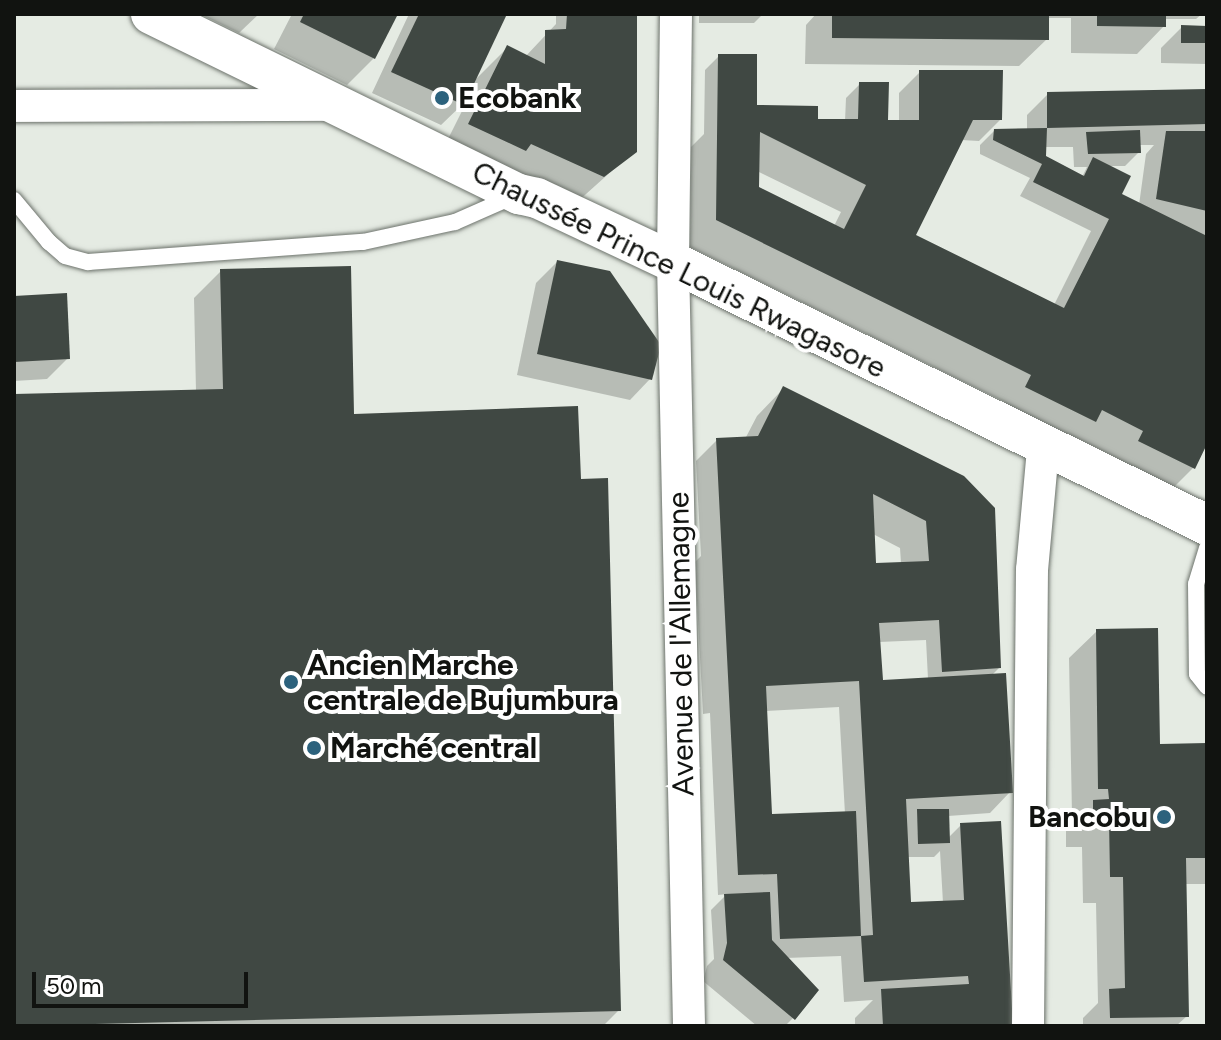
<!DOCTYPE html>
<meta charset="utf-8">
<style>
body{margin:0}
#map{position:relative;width:1221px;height:1040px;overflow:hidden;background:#e5ebe3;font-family:Figtree,sans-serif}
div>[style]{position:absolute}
.shadow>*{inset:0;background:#0003}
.building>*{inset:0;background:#404843}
.roads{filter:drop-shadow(0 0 2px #6c726b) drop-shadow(0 0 2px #6c726b)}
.service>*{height:16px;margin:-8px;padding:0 8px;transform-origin:8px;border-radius:8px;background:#fff}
.minor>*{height:32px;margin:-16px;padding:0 16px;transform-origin:16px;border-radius:16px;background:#fff}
.tertiary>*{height:40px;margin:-20px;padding:0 20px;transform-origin:20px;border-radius:20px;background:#fff}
.dots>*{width:22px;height:22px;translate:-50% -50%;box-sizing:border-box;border:4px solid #fff;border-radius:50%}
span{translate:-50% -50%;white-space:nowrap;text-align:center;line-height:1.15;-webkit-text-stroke:8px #fff;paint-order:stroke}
.poi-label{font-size:30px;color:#111310;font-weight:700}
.left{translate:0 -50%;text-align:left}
.right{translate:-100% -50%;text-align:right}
.street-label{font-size:30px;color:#111310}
.frame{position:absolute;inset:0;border:16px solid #111310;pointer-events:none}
.scale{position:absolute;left:32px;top:972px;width:216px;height:36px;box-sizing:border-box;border:4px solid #111310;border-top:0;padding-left:10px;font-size:24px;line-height:28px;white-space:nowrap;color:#111310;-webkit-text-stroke:6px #fff;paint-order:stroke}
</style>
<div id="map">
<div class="shadow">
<div style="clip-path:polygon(200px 14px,259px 14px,239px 33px)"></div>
<div style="clip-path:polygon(292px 14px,395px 14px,374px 58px,347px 85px,274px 49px)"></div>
<div style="clip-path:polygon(409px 14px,505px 14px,473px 82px,507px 48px,525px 57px,556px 24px,556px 14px,634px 14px,634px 151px,576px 203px,442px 151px,468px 99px,441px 125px,372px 93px)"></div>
<div style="clip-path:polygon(699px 14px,763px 14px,754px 23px,699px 23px)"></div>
<div style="clip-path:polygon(816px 14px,1202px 14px,1196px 19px,1164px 19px,1164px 26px,1137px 54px,1071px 53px,1071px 18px,1047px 18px,1047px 39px,1019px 66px,805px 64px,806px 25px)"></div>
<div style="clip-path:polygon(1182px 27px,1207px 28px,1207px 64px,1161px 63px,1161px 48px)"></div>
<div style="clip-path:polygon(evenodd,719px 56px,755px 107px,816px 121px,845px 121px,846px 98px,860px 84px,883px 122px,899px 122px,899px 93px,920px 72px,1000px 120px,979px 141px,961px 140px,913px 236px,1054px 305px,1091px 231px,1020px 196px,1030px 178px,980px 154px,980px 145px,994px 131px,1027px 130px,1027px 115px,1048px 94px,1207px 91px,1207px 440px,1193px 468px,1166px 495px,1112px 468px,1117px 458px,1077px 438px,1067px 448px,999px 414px,1005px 402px,690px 247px,691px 147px,704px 134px,705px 70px,719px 56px,1139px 145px,1154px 145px,1146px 154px,1139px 205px,1119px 195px,1107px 166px,1125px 166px,1139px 152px,1139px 145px,719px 56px,1044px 147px,1073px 147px,1074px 167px,1087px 167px,1082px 177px,1043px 158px,1044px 147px,719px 56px,757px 171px,841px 212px,834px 226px,757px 189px,757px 171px)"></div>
<div style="clip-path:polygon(557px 262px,650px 379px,630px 400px,517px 375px,536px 283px)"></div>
<div style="clip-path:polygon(221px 271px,352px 416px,579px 481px,619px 1010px,603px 1026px,14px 1026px,14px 396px,196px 392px,194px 298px)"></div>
<div style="clip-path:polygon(14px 298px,68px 358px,47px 379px,14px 381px)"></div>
<div style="clip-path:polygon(evenodd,784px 388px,962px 478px,999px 668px,991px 676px,1010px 792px,990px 813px,948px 816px,948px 838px,961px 825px,1011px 1026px,855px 1026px,855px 1018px,873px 1000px,844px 1002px,841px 956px,786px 958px,793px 1018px,785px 1026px,757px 1026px,703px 981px,707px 966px,714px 959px,711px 910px,727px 894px,718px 895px,710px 713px,703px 714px,695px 562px,701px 556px,696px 461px,717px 440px,745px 439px,757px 416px,784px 388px,873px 534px,900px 548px,901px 563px,874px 565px,873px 534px,784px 388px,926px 640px,928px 679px,881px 682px,879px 642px,926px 640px,784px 388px,839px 707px,845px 814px,770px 816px,766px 711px,839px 707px,784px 388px,940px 851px,943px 903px,910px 904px,907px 857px,934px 857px,940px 851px)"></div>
<div style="clip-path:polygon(1097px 631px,1158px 746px,1207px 745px,1207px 884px,1184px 884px,1187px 1016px,1176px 1026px,1083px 1026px,1083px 1018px,1098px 1003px,1096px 903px,1083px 903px,1082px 847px,1066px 847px,1066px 829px,1080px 815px,1072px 815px,1069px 658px)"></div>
</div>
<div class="building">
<div style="clip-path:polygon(304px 14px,398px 14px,375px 59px,300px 22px)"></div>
<div style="clip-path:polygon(419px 14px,507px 14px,464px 105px,391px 72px)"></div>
<div style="clip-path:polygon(567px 14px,637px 14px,637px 152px,604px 177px,531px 144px,526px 151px,468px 124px,507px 45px,545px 64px,545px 30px,566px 29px)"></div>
<div style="clip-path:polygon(832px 14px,1049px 14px,1049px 40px,832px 38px)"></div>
<div style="clip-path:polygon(1097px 14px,1166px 14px,1166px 27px,1097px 26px)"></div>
<div style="clip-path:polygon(1181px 25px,1207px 26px,1207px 43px,1181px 43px)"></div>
<div style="clip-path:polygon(evenodd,718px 54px,757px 54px,757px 105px,818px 106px,818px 119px,858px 119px,859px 82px,889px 82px,888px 120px,919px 120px,919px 70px,1003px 70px,1002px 120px,973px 120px,916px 235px,1064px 308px,1109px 219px,1033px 182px,1042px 164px,993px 140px,994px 129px,1047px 128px,1046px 156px,1084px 176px,1093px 157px,1131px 176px,1122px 194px,1207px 236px,1207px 444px,1195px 469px,1138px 441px,1143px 431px,1102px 410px,1096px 422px,1025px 387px,1031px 375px,716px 220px,718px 54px,760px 132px,866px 185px,844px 229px,759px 187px,760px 132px)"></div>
<div style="clip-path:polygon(1207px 89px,1207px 124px,1047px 128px,1047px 92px)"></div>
<div style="clip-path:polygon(1140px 130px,1141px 153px,1088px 154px,1086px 132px)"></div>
<div style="clip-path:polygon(1166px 131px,1207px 131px,1207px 211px,1156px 199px)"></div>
<div style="clip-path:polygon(557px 260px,610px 271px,661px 345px,652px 380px,537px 354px)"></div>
<div style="clip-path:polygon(351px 266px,354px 414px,578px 406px,581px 479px,608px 478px,621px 1011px,14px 1026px,14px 394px,223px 389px,220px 269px)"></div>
<div style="clip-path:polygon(67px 293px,70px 359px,14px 362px,14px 296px)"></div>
<div style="clip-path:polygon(evenodd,783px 386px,964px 476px,995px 508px,1001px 668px,942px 672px,939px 620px,879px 623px,883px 680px,1006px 673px,1013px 793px,906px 799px,911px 902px,964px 900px,960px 823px,1001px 821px,1013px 1026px,883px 1026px,881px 989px,969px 984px,968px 976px,864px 982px,861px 936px,873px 935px,859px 681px,766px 686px,772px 814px,856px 811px,861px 936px,780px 939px,777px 874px,738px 875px,716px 438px,758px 436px,783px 386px,873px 494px,926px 521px,929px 561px,876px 563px,873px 494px)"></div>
<div style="clip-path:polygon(1158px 628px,1160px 744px,1207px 743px,1207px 858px,1186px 858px,1189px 1017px,1110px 1018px,1109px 989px,1125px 988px,1123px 877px,1110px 877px,1109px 820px,1093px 821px,1093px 800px,1109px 799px,1108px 789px,1098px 789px,1096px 629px)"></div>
<div style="clip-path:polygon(917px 809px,949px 809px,950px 843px,918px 844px)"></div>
<div style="clip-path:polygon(770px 892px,772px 940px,819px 990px,795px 1020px,723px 960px,727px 943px,724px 894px)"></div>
</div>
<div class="roads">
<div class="service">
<div style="left:14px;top:200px;width:55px;rotate:50.2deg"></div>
<div style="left:49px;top:242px;width:21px;rotate:41deg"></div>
<div style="left:65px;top:256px;width:24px;rotate:15deg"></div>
<div style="left:88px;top:262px;width:276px;rotate:-4.2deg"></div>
<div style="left:363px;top:242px;width:94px;rotate:-12.3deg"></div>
<div style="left:455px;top:222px;width:64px;rotate:-23.8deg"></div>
<div style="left:1207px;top:548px;width:38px;rotate:107deg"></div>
<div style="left:1196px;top:584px;width:90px;rotate:89.4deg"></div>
<div style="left:1197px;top:674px;width:16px;rotate:52deg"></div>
</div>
<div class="minor">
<div style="left:676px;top:14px;width:248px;rotate:90.7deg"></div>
<div style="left:673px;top:262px;width:764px;rotate:88.8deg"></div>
<div style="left:14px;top:106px;width:321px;rotate:-0.2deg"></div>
<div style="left:1028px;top:1026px;width:456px;rotate:-89.5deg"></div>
<div style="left:1032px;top:570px;width:122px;rotate:-84.8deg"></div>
</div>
<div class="tertiary">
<div style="left:151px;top:14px;width:410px;rotate:26.1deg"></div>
<div style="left:519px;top:194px;width:18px;rotate:13deg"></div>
<div style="left:537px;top:198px;width:150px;rotate:25.2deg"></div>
<div style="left:673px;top:262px;width:595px;rotate:26.22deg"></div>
</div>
</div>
<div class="dots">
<div style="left:442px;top:98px;background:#2c627d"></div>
<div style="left:291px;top:682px;background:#2c627d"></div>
<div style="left:314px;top:748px;background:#2c627d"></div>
<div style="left:1164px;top:817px;background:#2c627d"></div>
</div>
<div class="poi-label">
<span class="left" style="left:458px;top:98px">Ecobank</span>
<span class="left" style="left:307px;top:682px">Ancien Marche<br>centrale de Bujumbura</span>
<span class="left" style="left:330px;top:748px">Marché central</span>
<span class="right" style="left:1148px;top:817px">Bancobu</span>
</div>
<div class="street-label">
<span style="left:679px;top:270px;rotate:26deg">Chaussée Prince Louis Rwagasore</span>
<span style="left:681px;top:644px;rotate:-91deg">Avenue de l'Allemagne</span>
</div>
<div class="frame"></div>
<div class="scale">50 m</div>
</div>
